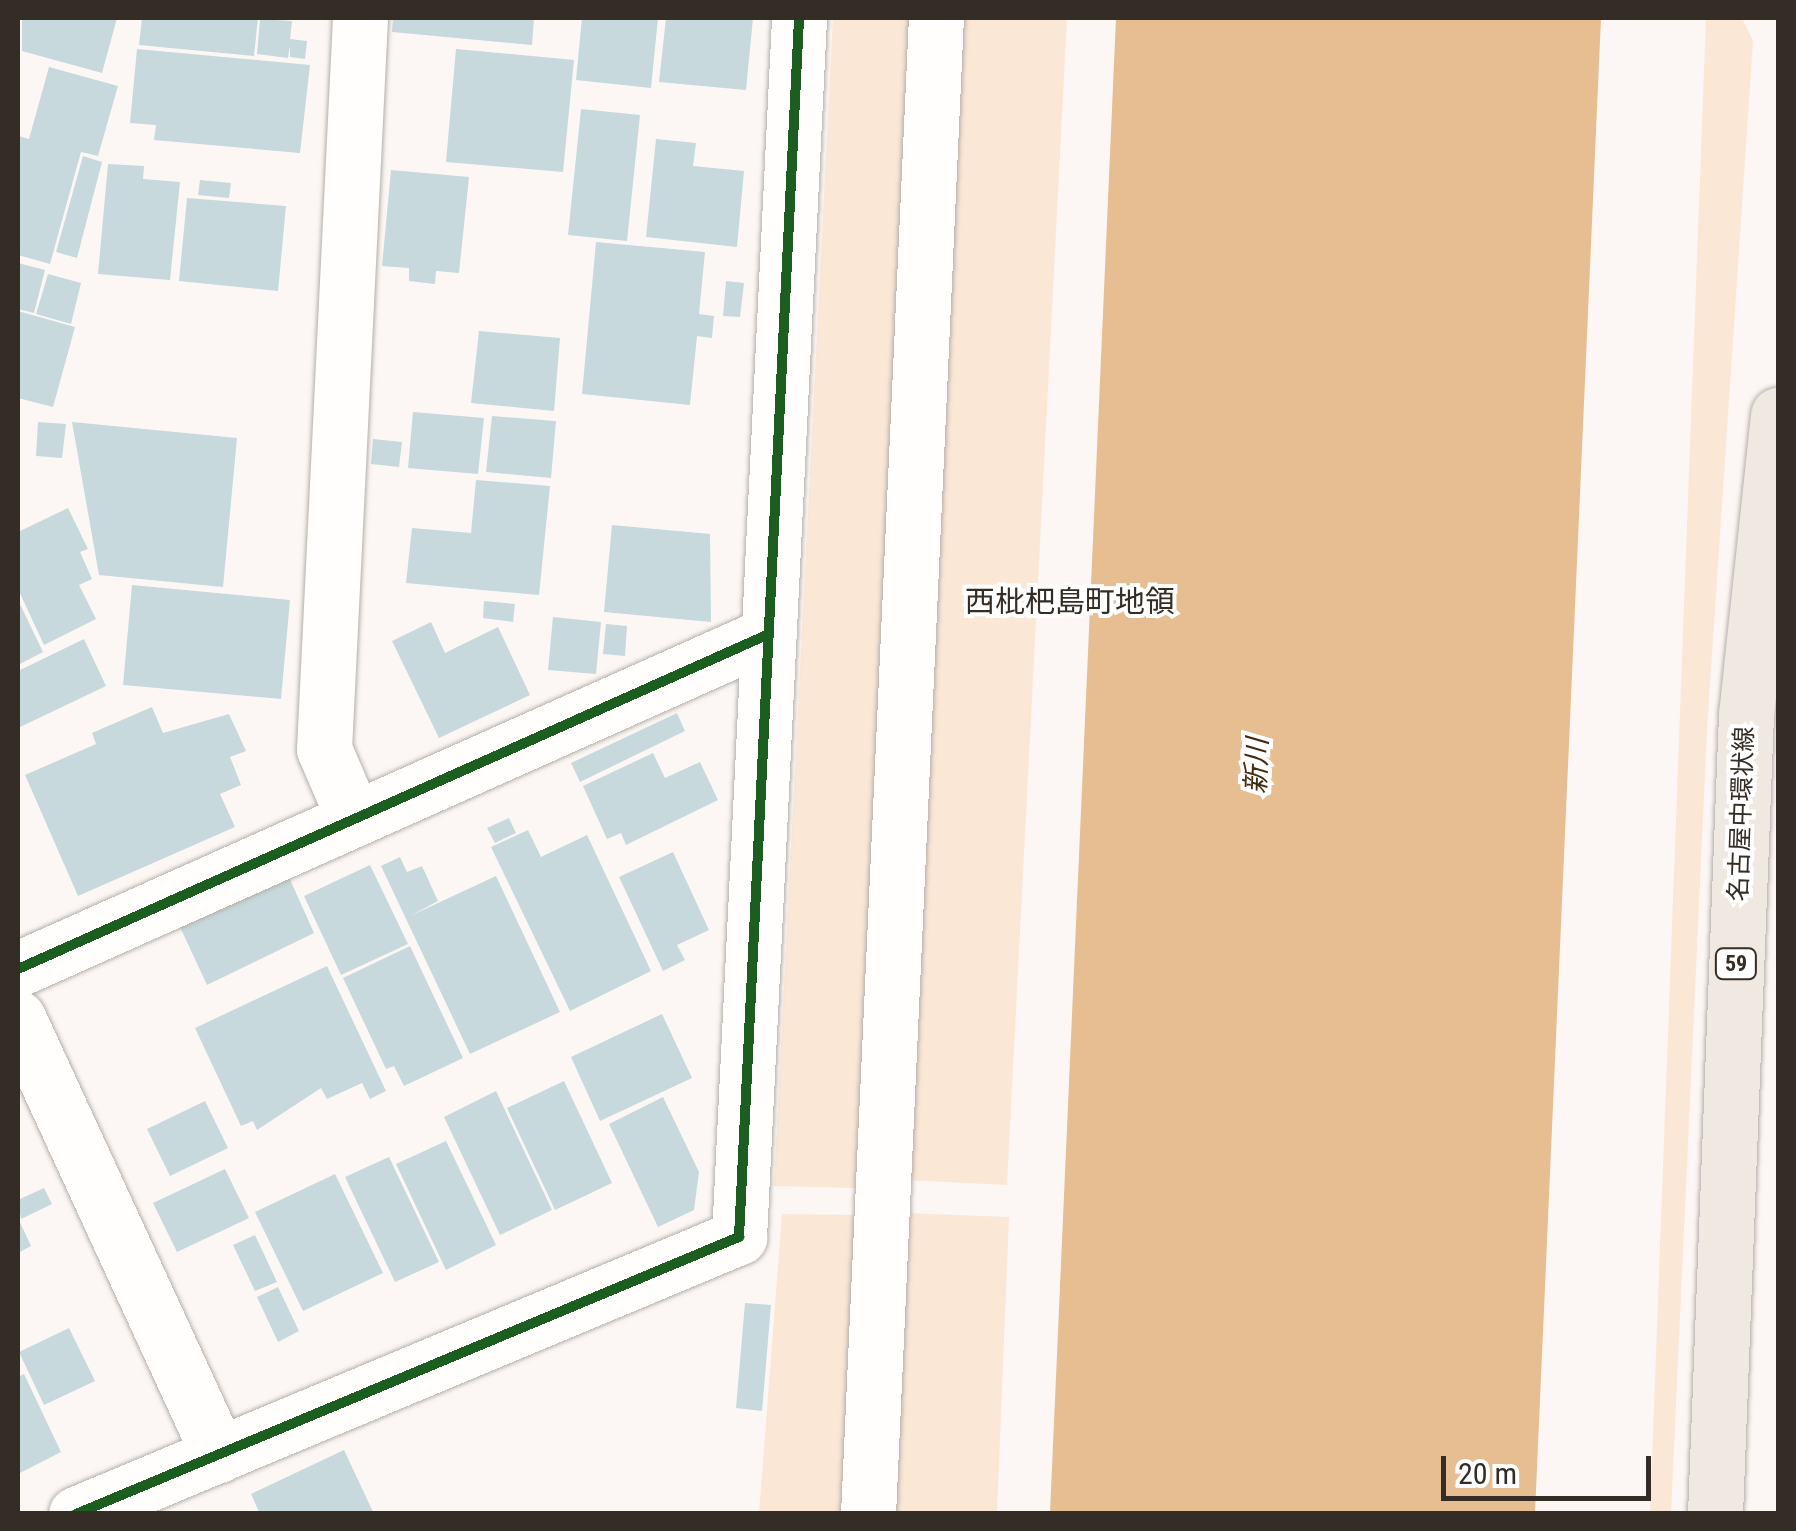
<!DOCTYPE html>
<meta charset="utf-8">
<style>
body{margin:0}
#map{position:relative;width:1796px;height:1531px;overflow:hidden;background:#fcf7f4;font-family:"Roboto Condensed","Noto Sans JP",sans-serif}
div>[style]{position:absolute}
.green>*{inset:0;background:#fae7d5}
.water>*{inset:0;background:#e6be92}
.building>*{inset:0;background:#c7d9dc}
.roads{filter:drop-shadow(0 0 2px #b4afaa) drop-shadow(0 0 2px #b4afaa)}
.minor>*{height:55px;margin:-27.5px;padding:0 27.5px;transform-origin:27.5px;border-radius:27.5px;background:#fffefd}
.major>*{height:55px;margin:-27.5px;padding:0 27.5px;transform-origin:27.5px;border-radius:27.5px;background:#f0e9e1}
.cycleway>*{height:10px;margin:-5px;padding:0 5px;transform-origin:5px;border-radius:5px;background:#1b5e20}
span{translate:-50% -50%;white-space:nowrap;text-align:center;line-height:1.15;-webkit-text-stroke:8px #fff;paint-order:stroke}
.shield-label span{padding:2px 8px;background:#fff;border:2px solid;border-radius:8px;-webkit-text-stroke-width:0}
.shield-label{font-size:22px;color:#342d26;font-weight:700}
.street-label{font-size:25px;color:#342d26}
.water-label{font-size:28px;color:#412a0e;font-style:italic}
.quarter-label{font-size:30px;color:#342d26}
.frame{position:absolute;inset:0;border:20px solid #342d26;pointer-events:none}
.scale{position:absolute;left:1441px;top:1456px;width:210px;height:45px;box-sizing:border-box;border:5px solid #342d26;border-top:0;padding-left:12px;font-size:30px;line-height:35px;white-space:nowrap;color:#342d26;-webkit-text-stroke:8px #fff;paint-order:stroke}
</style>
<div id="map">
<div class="green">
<div style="clip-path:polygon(833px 18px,912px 18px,858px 1188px,774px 1186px)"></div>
<div style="clip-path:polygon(962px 18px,1067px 18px,1007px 1185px,906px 1180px)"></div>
<div style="clip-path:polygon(1706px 18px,1742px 18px,1753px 41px,1707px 730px,1671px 1513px,1650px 1514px)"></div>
<div style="clip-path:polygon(905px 1213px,1009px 1217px,997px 1513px,893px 1514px)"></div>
<div style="clip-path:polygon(782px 1214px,857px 1215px,841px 1513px,759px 1514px)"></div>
</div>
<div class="water">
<div style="clip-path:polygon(1116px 18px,1601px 18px,1535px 1513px,1050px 1513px)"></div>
</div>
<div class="building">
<div style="clip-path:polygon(22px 18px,117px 18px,102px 73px,22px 51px)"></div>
<div style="clip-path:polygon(142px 18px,258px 18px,254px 56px,139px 45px)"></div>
<div style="clip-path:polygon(393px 18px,534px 18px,532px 45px,392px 32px)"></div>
<div style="clip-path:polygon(582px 18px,658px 18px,651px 88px,576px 80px)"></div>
<div style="clip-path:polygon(666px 18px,753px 18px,746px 90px,659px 82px)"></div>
<div style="clip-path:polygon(260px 19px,292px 21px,290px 39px,307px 41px,305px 59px,290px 57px,290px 46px,288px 58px,257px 54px)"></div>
<div style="clip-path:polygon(137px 49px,310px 65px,300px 153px,154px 140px,156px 125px,130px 123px)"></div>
<div style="clip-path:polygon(456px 49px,574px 60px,563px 172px,446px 162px)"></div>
<div style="clip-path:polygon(49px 67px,118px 86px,98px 156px,81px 152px,50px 264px,18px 255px,18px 136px,29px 139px)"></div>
<div style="clip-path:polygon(581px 109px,640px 115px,627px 241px,568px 235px)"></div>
<div style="clip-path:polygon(656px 139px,696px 143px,693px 166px,744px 171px,737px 247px,646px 237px)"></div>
<div style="clip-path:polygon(83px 156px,102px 162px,77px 258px,56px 252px)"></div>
<div style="clip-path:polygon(108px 164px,144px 166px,143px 179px,180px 182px,170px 280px,98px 274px)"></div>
<div style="clip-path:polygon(391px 170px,469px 177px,459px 273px,436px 271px,435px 284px,409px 281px,409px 268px,382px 266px)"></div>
<div style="clip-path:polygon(200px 180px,231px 183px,229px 198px,198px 195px)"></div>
<div style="clip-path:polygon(187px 198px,286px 206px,278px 291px,179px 281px)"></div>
<div style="clip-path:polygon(596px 242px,705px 252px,699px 314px,714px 316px,712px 338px,697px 336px,690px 405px,582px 394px)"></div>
<div style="clip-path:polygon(18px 263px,45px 270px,34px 313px,18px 309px)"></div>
<div style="clip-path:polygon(48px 274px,81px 283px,71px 324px,36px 314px)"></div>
<div style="clip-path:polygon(726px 281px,744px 283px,740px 317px,723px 316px)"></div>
<div style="clip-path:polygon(18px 311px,75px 327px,53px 407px,18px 398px)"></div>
<div style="clip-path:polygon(479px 331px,560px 338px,554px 411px,471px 403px)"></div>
<div style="clip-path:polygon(413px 412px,484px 418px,478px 474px,408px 468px)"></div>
<div style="clip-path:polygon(492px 416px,556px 421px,551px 478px,486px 472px)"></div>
<div style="clip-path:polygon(38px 422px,66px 424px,62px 458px,36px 456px)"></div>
<div style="clip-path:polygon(72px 422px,237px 438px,223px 587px,99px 575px)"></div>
<div style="clip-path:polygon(373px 439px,402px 442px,399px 467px,371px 464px)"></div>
<div style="clip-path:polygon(476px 480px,550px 486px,539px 595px,406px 583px,412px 528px,471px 533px)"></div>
<div style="clip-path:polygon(68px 508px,88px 549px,80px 552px,92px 579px,79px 585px,96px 619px,44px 645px,18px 589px,18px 532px)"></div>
<div style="clip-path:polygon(612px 525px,710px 534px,711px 622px,604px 612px)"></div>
<div style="clip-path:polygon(132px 585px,290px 600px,281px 699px,123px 685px)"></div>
<div style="clip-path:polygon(18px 600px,43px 652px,18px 665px)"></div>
<div style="clip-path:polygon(484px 601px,515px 604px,513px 622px,483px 618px)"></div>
<div style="clip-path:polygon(553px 617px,601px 622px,596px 674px,548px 670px)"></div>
<div style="clip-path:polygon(431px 622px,445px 653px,498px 627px,530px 695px,439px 738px,392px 641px)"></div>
<div style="clip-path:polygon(606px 624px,627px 626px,625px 656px,603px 654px)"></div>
<div style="clip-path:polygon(84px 639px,106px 686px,18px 728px,18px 671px)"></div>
<div style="clip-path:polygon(152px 707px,163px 733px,229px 714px,246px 751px,230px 757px,241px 785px,220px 794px,235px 827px,78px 896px,25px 775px,96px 744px,92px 733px)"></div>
<div style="clip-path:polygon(677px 713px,685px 731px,580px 782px,571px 763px)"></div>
<div style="clip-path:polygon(653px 753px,665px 778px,700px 762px,718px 800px,626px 845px,621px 833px,607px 839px,583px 786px)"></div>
<div style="clip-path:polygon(509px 818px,516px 833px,495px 843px,487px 828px)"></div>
<div style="clip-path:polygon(528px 830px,541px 857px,587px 835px,651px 971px,570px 1011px,491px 847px)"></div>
<div style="clip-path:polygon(673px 852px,709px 930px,677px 945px,685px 960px,663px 971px,619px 877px)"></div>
<div style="clip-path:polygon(400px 857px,407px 872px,422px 866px,438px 901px,410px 916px,496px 876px,560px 1012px,470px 1054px,381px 866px)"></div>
<div style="clip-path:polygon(370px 865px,408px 944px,341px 975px,304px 896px)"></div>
<div style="clip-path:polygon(288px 875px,314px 933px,207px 985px,180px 927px)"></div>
<div style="clip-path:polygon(410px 946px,463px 1058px,404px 1086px,394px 1066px,386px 1069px,343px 978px)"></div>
<div style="clip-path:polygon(327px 966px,386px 1091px,370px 1099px,362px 1083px,327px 1099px,321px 1088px,257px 1130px,253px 1121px,241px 1126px,195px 1028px)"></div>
<div style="clip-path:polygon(662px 1014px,692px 1078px,600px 1121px,571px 1057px)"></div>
<div style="clip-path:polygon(564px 1081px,612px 1183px,555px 1210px,507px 1108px)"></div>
<div style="clip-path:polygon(496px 1091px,552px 1210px,500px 1235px,444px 1117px)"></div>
<div style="clip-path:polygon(663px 1097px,699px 1172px,694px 1210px,658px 1227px,609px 1124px)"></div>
<div style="clip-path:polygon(205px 1101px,228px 1148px,170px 1176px,147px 1129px)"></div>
<div style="clip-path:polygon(446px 1141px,496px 1245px,446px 1270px,396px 1164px)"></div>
<div style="clip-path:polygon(389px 1157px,439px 1262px,395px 1282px,345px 1177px)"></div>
<div style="clip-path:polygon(225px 1169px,249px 1218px,177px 1252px,153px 1203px)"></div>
<div style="clip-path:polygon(335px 1174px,383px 1273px,303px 1311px,255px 1212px)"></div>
<div style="clip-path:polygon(44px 1188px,52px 1204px,21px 1219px,18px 1200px)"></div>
<div style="clip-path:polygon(18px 1218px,31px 1246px,18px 1253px)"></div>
<div style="clip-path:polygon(255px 1235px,277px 1282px,255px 1291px,233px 1245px)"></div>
<div style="clip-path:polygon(278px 1287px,299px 1331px,278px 1342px,257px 1297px)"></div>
<div style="clip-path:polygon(745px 1303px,771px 1305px,762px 1411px,736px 1408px)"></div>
<div style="clip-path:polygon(69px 1328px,95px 1381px,44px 1405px,19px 1352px)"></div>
<div style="clip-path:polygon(24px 1374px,61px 1452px,18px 1474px,18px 1377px)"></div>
<div style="clip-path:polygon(344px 1450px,374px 1514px,260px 1514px,251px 1494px)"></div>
</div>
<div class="roads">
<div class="minor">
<div style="left:354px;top:819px;width:76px;rotate:-113.2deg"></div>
<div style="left:324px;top:749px;width:732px;rotate:-87.18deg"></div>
<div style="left:18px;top:969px;width:822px;rotate:-24.04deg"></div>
<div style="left:18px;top:1018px;width:481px;rotate:65.3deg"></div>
<div style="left:76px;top:1514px;width:719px;rotate:-22.68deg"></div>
<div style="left:739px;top:1237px;width:1220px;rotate:-87.18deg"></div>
<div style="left:868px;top:1514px;width:1498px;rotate:-87.4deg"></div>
</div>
<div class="major">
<div style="left:1715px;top:1514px;width:800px;rotate:-87.78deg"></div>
<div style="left:1746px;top:715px;width:302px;rotate:-83.9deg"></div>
</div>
</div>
<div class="cycleway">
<div style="left:18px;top:969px;width:822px;rotate:-24.04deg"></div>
<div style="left:76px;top:1514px;width:719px;rotate:-22.68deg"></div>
<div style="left:739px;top:1237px;width:1220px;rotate:-87.18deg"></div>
</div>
<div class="shield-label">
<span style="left:1736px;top:964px">59</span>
</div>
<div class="street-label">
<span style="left:1742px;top:814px;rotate:-88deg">名古屋中環状線</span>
</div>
<div class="water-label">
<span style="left:1257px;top:766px;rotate:-88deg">新川</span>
</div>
<div class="quarter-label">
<span style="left:1070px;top:602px">西枇杷島町地領</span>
</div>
<div class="frame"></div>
<div class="scale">20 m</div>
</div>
